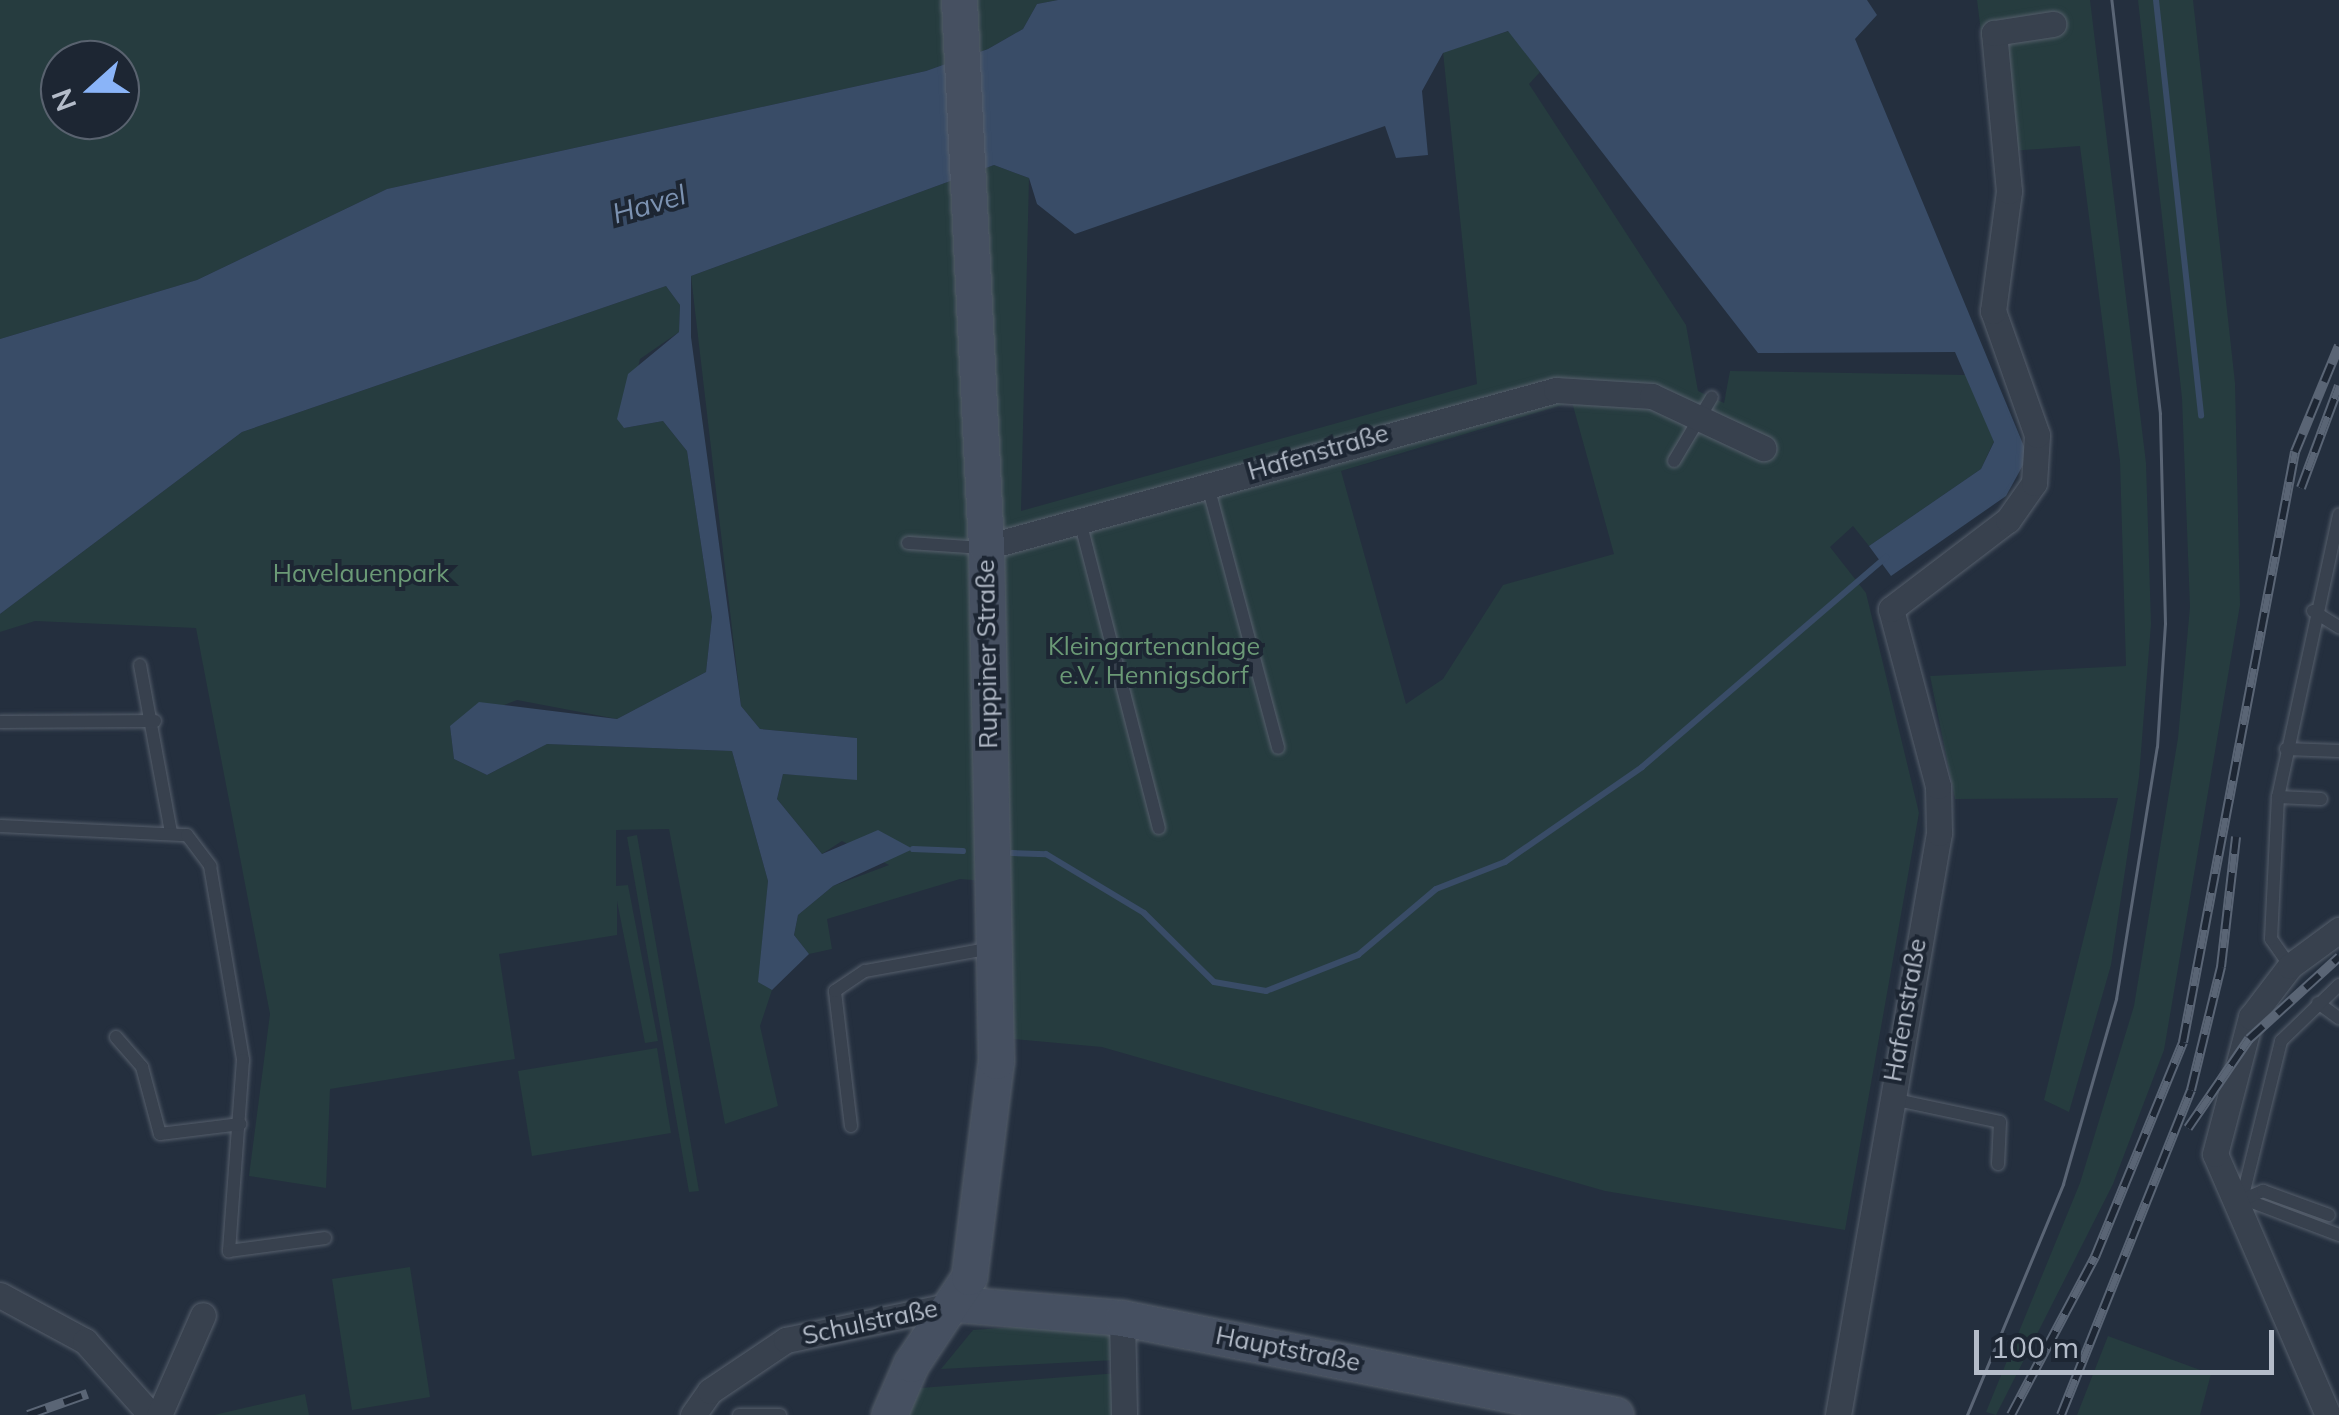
<!DOCTYPE html>
<meta charset="utf-8">
<style>
body{margin:0}
#map{position:relative;width:2339px;height:1415px;overflow:hidden;background:#242f3e;font-family:Mulish,sans-serif}
div>[style]{position:absolute}
.green>*{inset:0;background:#263c3f}
.water>*{inset:0;background:#394c67}
.stream>*{height:6px;margin:-3px;padding:0 3px;transform-origin:3px;border-radius:3px;background:#394c67}
.roads{filter:drop-shadow(0 0 2px #565f6c) drop-shadow(0 0 2px #565f6c)}
.service>*{height:12px;margin:-6px;padding:0 6px;transform-origin:6px;border-radius:6px;background:#38414e}
.minor>*{height:25px;margin:-12.5px;padding:0 12.5px;transform-origin:12.5px;border-radius:12.5px;background:#38414e}
.secondary>*{height:35px;margin:-17.5px;padding:0 17.5px;transform-origin:17.5px;border-radius:17.5px;background:#465061}
.tram>*{height:2.5px;margin:-1.25px;padding:0 1.25px;transform-origin:1.25px;border-radius:1.25px;background:#5a6575}
.rail>*{height:10px;margin-top:-5px;transform-origin:0;background:repeating-linear-gradient(90deg,#1d2633 0 19px,#5a6575 0 38px);box-sizing:border-box;border-block:2px solid #5a6575}
span{translate:-50% -50%;white-space:nowrap;text-align:center;line-height:1.15;-webkit-text-stroke:8px #1d2633;paint-order:stroke}
.street-label{font-size:25px;color:#b4bcc9}
.park-label{font-size:25px;color:#6b9a76}
.water-label{font-size:28px;color:#7c92b1;font-style:italic}
.north{position:absolute;left:40px;top:40px;width:100px;height:100px;box-sizing:border-box;background:#1d2633;border:2px solid #59626f;border-radius:50%;rotate:249deg;font-size:28px;font-weight:700;line-height:40px;text-align:center;color:#b4bcc9}
.north::after{content:'';display:block;margin:auto;width:35px;height:45px;background:#8ab4f8;clip-path:polygon(50% 0,100% 100%,50% 72%,0 100%)}
.scale{position:absolute;left:1974px;top:1330px;width:300px;height:45px;box-sizing:border-box;border:5px solid #b4bcc9;border-top:0;padding-left:12px;font-size:30px;line-height:35px;white-space:nowrap;color:#b4bcc9;-webkit-text-stroke:8px #1d2633;paint-order:stroke}
</style>
<div id="map">
<div class="green">
<div style="clip-path:polygon(evenodd,0 0,1058px 0,1037px 4px,1023px 29px,988px 49px,926px 71px,387px 189px,197px 280px,0 339px,0 0,60px 60px,120px 60px,120px 120px,60px 120px,60px 60px)"></div>
<div style="clip-path:polygon(1977px 0,2090px 0,2146px 463px,2151px 624px,2139px 777px,2111px 965px,2069px 1112px,2044px 1100px,2118px 798px,1955px 799px,1930px 676px,2126px 666px,2120px 461px,2080px 146px,1996px 152px)"></div>
<div style="clip-path:polygon(2138px 0,2193px 0,2235px 383px,2240px 605px,2164px 1050px,2113px 1184px,1996px 1415px,1986px 1412px,2080px 1183px,2134px 1006px,2178px 738px,2190px 607px,2182px 398px)"></div>
<div style="clip-path:polygon(evenodd,1509px 31px,1540px 72px,1529px 84px,1686px 325px,1698px 391px,1724px 403px,1730px 371px,1966px 375px,1994px 441px,1981px 469px,1869px 546px,1853px 526px,1830px 547px,1866px 593px,1919px 813px,1845px 1230px,1605px 1191px,1102px 1047px,1013px 1039px,1009px 883px,960px 879px,827px 919px,832px 949px,809px 954px,794px 935px,798px 915px,833px 886px,889px 865px,842px 841px,822px 854px,777px 799px,783px 774px,857px 779px,857px 738px,760px 729px,741px 706px,691px 276px,994px 165px,1029px 178px,1021px 511px,1477px 384px,1443px 52px,1509px 31px,1572px 402px,1614px 554px,1503px 585px,1443px 679px,1406px 704px,1341px 471px,1572px 402px)"></div>
<div style="clip-path:polygon(666px 286px,680px 305px,679px 332px,640px 359px,624px 428px,663px 421px,687px 451px,712px 617px,706px 672px,617px 719px,517px 700px,450px 726px,454px 759px,487px 775px,547px 744px,732px 751px,768px 881px,759px 982px,772px 990px,760px 1026px,778px 1106px,725px 1124px,669px 829px,616px 830px,616px 886px,628px 885px,658px 1041px,645px 1043px,617px 901px,617px 935px,499px 954px,515px 1059px,330px 1089px,326px 1188px,249px 1176px,270px 1014px,196px 628px,35px 621px,0 632px,0 614px,242px 432px)"></div>
<div style="clip-path:polygon(637px 835px,699px 1191px,689px 1192px,627px 837px)"></div>
<div style="clip-path:polygon(657px 1048px,671px 1133px,532px 1156px,518px 1071px)"></div>
<div style="clip-path:polygon(410px 1267px,430px 1397px,352px 1410px,332px 1279px)"></div>
<div style="clip-path:polygon(1044px 1325px,1113px 1333px,1116px 1360px,941px 1369px,973px 1330px)"></div>
<div style="clip-path:polygon(2108px 1336px,2211px 1374px,2200px 1415px,2077px 1415px)"></div>
<div style="clip-path:polygon(1132px 1372px,1137px 1415px,909px 1415px,920px 1388px)"></div>
<div style="clip-path:polygon(305px 1394px,309px 1415px,214px 1415px)"></div>
</div>
<div class="water">
<div style="clip-path:polygon(1058px 0,1867px 0,1877px 15px,1855px 39px,2028px 456px,2006px 496px,1891px 576px,1869px 546px,1981px 469px,1994px 442px,1955px 352px,1758px 353px,1508px 31px,1443px 53px,1422px 91px,1428px 155px,1396px 158px,1385px 126px,1075px 234px,1037px 204px,1029px 178px,994px 165px,691px 276px,691px 337px,741px 706px,760px 729px,857px 738px,857px 780px,783px 774px,777px 799px,822px 854px,878px 830px,913px 849px,833px 886px,798px 915px,794px 935px,809px 954px,772px 990px,758px 982px,768px 881px,732px 751px,547px 744px,487px 775px,454px 759px,450px 726px,479px 702px,617px 719px,706px 672px,712px 617px,687px 451px,663px 421px,624px 428px,617px 419px,628px 374px,679px 332px,680px 305px,666px 286px,242px 432px,0 614px,0 339px,197px 280px,387px 189px,926px 71px,988px 49px,1023px 29px,1037px 4px)"></div>
</div>
<div class="stream">
<div style="left:2156px;top:0;width:418px;rotate:83.8deg"></div>
<div style="left:913px;top:849px;width:50px;rotate:2.3deg"></div>
<div style="left:1012px;top:853px;width:34px;rotate:2deg"></div>
<div style="left:1046px;top:854px;width:114px;rotate:31deg"></div>
<div style="left:1144px;top:913px;width:98px;rotate:44.6deg"></div>
<div style="left:1214px;top:982px;width:53px;rotate:9.8deg"></div>
<div style="left:1266px;top:991px;width:99px;rotate:-21.4deg"></div>
<div style="left:1358px;top:955px;width:102px;rotate:-40.2deg"></div>
<div style="left:1436px;top:889px;width:74px;rotate:-21.4deg"></div>
<div style="left:1505px;top:862px;width:167px;rotate:-34.7deg"></div>
<div style="left:1642px;top:767px;width:322px;rotate:-40.7deg"></div>
</div>
<div class="roads">
<div class="service">
<div style="left:1674px;top:461px;width:74px;rotate:-59.3deg"></div>
<div style="left:1208px;top:486px;width:271px;rotate:75deg"></div>
<div style="left:1080px;top:521px;width:317px;rotate:75.6deg"></div>
<div style="left:908px;top:543px;width:76px;rotate:3.8deg"></div>
<div style="left:2313px;top:611px;width:31px;rotate:32deg"></div>
<div style="left:140px;top:665px;width:170px;rotate:79.5deg"></div>
<div style="left:0;top:722px;width:155px;rotate:-0.4deg"></div>
<div style="left:2286px;top:749px;width:53px;rotate:2.2deg"></div>
<div style="left:2278px;top:797px;width:43px;rotate:2.7deg"></div>
<div style="left:0;top:826px;width:187px;rotate:2.8deg"></div>
<div style="left:187px;top:835px;width:39px;rotate:53deg"></div>
<div style="left:210px;top:866px;width:197px;rotate:80.3deg"></div>
<div style="left:243px;top:1060px;width:192px;rotate:94.2deg"></div>
<div style="left:229px;top:1251px;width:97px;rotate:-7.7deg"></div>
<div style="left:2290px;top:966px;width:33px;rotate:-125deg"></div>
<div style="left:2271px;top:939px;width:142px;rotate:-87.2deg"></div>
<div style="left:2278px;top:797px;width:289px;rotate:-77.8deg"></div>
<div style="left:2318px;top:1003px;width:26px;rotate:36deg"></div>
<div style="left:116px;top:1037px;width:40px;rotate:49deg"></div>
<div style="left:142px;top:1067px;width:69px;rotate:75deg"></div>
<div style="left:160px;top:1134px;width:81px;rotate:-7.1deg"></div>
<div style="left:1892px;top:1099px;width:110px;rotate:12deg"></div>
<div style="left:2000px;top:1122px;width:42px;rotate:92.7deg"></div>
<div style="left:851px;top:1126px;width:136px;rotate:-96.8deg"></div>
<div style="left:835px;top:991px;width:36px;rotate:-34deg"></div>
<div style="left:865px;top:971px;width:128px;rotate:-10.3deg"></div>
<div style="left:2242px;top:1199px;width:163px;rotate:-76.1deg"></div>
<div style="left:2281px;top:1041px;width:81px;rotate:-44deg"></div>
<div style="left:2244px;top:1199px;width:102px;rotate:20.8deg"></div>
<div style="left:2244px;top:1199px;width:21px;rotate:-23deg"></div>
<div style="left:2263px;top:1191px;width:70px;rotate:20deg"></div>
<div style="left:739px;top:1415px;width:41px"></div>
</div>
<div class="minor">
<div style="left:986px;top:547px;width:591px;rotate:-15.4deg"></div>
<div style="left:1556px;top:390px;width:96px;rotate:3.6deg"></div>
<div style="left:1652px;top:396px;width:123px;rotate:25.1deg"></div>
<div style="left:0;top:1295px;width:97px;rotate:28.4deg"></div>
<div style="left:85px;top:1341px;width:99px;rotate:48.3deg"></div>
<div style="left:1122px;top:1318px;width:97px;rotate:88.8deg"></div>
<div style="left:159px;top:1415px;width:109px;rotate:-66.3deg"></div>
<div style="left:693px;top:1415px;width:29px;rotate:-55deg"></div>
<div style="left:710px;top:1391px;width:92px;rotate:-33.9deg"></div>
<div style="left:786px;top:1340px;width:175px;rotate:-11.9deg"></div>
<div style="left:1838px;top:1415px;width:591px;rotate:-80.15deg"></div>
<div style="left:1939px;top:833px;width:47px;rotate:-91.2deg"></div>
<div style="left:1938px;top:786px;width:183px;rotate:-104.9deg"></div>
<div style="left:1891px;top:609px;width:147px;rotate:-37.3deg"></div>
<div style="left:2008px;top:520px;width:45px;rotate:-54.9deg"></div>
<div style="left:2034px;top:483px;width:48px;rotate:-86.4deg"></div>
<div style="left:2037px;top:435px;width:132px;rotate:-109.5deg"></div>
<div style="left:1993px;top:311px;width:121px;rotate:-82.4deg"></div>
<div style="left:2009px;top:191px;width:159px;rotate:-95.4deg"></div>
<div style="left:1994px;top:33px;width:60px;rotate:-8.7deg"></div>
<div style="left:2328px;top:1415px;width:284px;rotate:-113.4deg"></div>
<div style="left:2215px;top:1154px;width:142px;rotate:-75.3deg"></div>
<div style="left:2251px;top:1017px;width:64px;rotate:-52.6deg"></div>
<div style="left:2290px;top:966px;width:61px;rotate:-36.3deg"></div>
</div>
<div class="secondary">
<div style="left:957px;top:1304px;width:166px;rotate:4.8deg"></div>
<div style="left:1122px;top:1318px;width:503px;rotate:11.11deg"></div>
<div style="left:889px;top:1415px;width:56px;rotate:-66.7deg"></div>
<div style="left:911px;top:1364px;width:105px;rotate:-56.3deg"></div>
<div style="left:969px;top:1277px;width:218px;rotate:-82.9deg"></div>
<div style="left:996px;top:1061px;width:514px;rotate:-91.11deg"></div>
<div style="left:986px;top:547px;width:548px;rotate:-92.83deg"></div>
</div>
</div>
<div class="tram">
<div style="left:1967px;top:1415px;width:250px;rotate:-67.4deg"></div>
<div style="left:2063px;top:1184px;width:192px;rotate:-74deg"></div>
<div style="left:2116px;top:999px;width:255px;rotate:-80.8deg"></div>
<div style="left:2157px;top:747px;width:123px;rotate:-86.3deg"></div>
<div style="left:2165px;top:624px;width:210px;rotate:-91.4deg"></div>
<div style="left:2160px;top:414px;width:417px;rotate:-96.7deg"></div>
</div>
<div class="rail">
<div style="left:2301px;top:488px;width:109px;rotate:-69.6deg"></div>
<div style="left:2188px;top:1128px;width:108px;rotate:-55.6deg"></div>
<div style="left:2249px;top:1039px;width:122px;rotate:-42.3deg"></div>
<div style="left:28px;top:1415px;width:63px;rotate:-19.6deg"></div>
<div style="left:2011px;top:1415px;width:179px;rotate:-62deg"></div>
<div style="left:2095px;top:1257px;width:232px;rotate:-67.7deg"></div>
<div style="left:2183px;top:1042px;width:601px;rotate:-79.25deg"></div>
<div style="left:2295px;top:452px;width:115px;rotate:-67.5deg"></div>
<div style="left:2061px;top:1415px;width:350px;rotate:-68.2deg"></div>
<div style="left:2191px;top:1090px;width:127px;rotate:-76.3deg"></div>
<div style="left:2221px;top:967px;width:131px;rotate:-83.4deg"></div>
</div>
<div class="street-label">
<span style="left:1318px;top:452px;rotate:-16deg">Hafenstraße</span>
<span style="left:987px;top:654px;rotate:-91deg">Ruppiner Straße</span>
<span style="left:1905px;top:1010px;rotate:-80deg">Hafenstraße</span>
<span style="left:870px;top:1322px;rotate:-12deg">Schulstraße</span>
<span style="left:1288px;top:1349px;rotate:11deg">Hauptstraße</span>
</div>
<div class="park-label">
<span style="left:361px;top:573px">Havelauenpark</span>
<span style="left:1154px;top:661px">Kleingartenanlage<br>e.V. Hennigsdorf</span>
</div>
<div class="water-label">
<span style="left:649px;top:204px;rotate:-16deg">Havel</span>
</div>
<div class="north">N</div>
<div class="scale">100 m</div>
</div>
